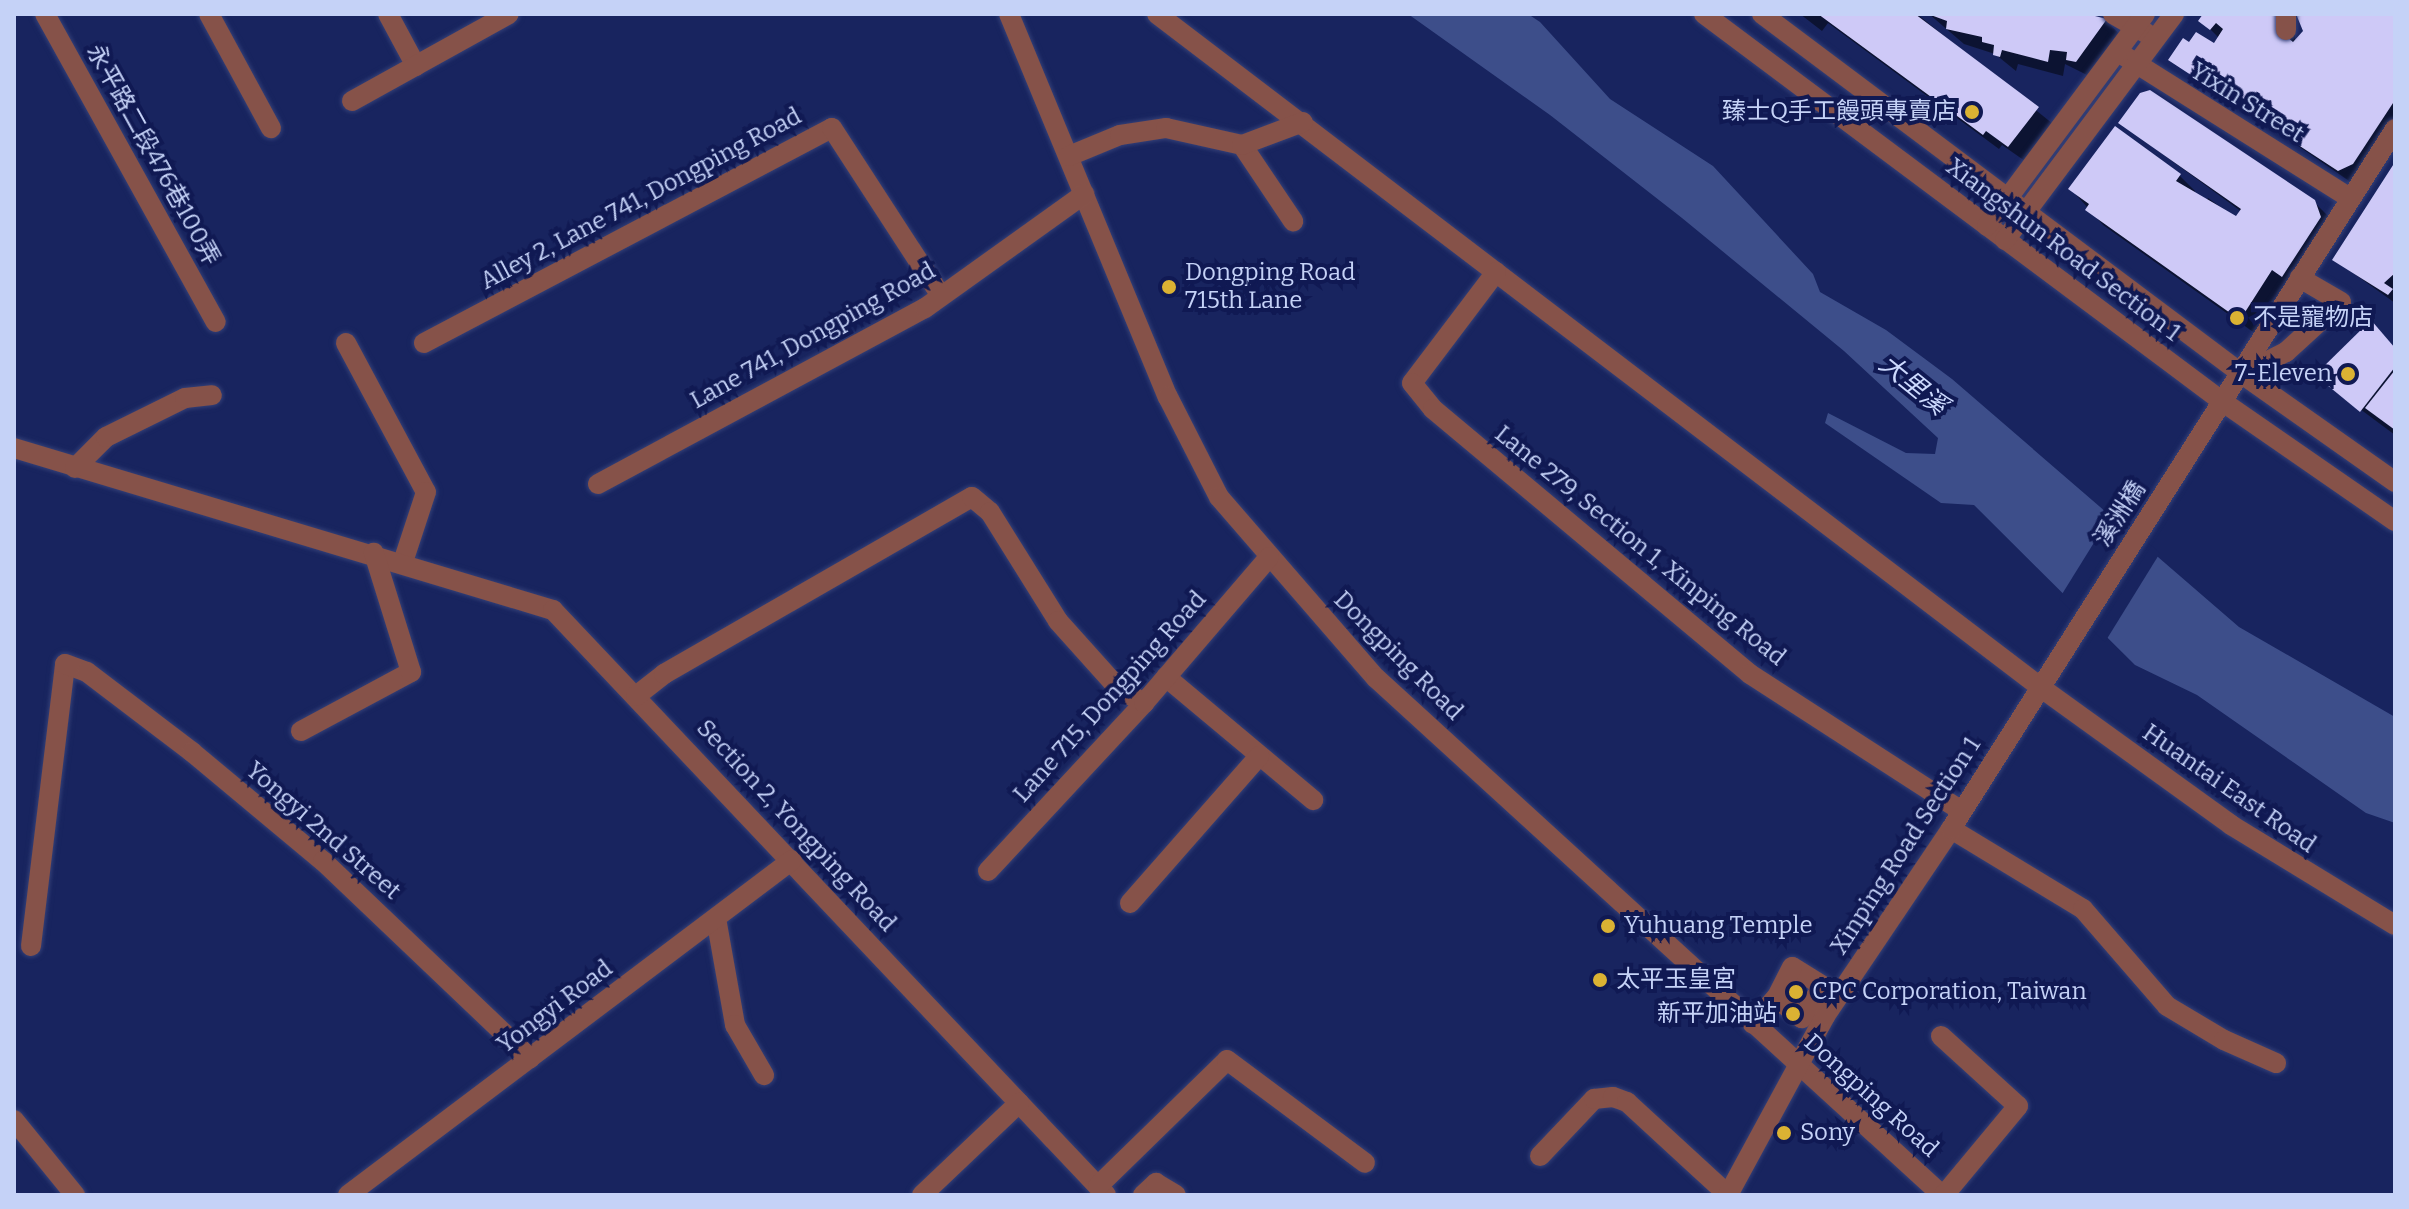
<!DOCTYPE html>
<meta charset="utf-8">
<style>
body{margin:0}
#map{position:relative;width:2409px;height:1209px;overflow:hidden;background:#18245f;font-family:Bitter,"Noto Sans TC",serif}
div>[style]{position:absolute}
.water>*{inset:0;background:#3d4e8a}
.pier>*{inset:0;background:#18245f}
.shadow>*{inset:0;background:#0007}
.building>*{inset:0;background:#cec9f7}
.roads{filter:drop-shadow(0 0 2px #344077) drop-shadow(0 0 2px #344077)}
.minor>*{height:20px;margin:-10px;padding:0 10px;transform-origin:10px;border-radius:10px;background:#865249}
.dots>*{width:22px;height:22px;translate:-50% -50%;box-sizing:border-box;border:4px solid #101953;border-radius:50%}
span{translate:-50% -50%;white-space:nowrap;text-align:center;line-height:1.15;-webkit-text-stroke:8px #101953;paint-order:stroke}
.street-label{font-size:24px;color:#c5d2f7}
.poi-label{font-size:24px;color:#c5d2f7}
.right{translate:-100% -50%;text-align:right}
.left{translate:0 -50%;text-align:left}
.water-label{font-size:26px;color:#cddafe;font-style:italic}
.frame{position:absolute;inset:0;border:16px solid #c5d2f7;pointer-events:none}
</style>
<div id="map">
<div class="water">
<div style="clip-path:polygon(1408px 14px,1528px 14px,1540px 22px,1610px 99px,1713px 166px,1813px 274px,1820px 292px,1886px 330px,1952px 379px,2239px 627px,2395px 717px,2395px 823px,2366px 813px,2197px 695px,2135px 665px,1974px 505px,1941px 503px,1825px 423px,1828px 413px,1906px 453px,1935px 454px,1938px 438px,1844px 351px,1682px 218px,1550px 115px)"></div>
</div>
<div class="pier">
<div style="clip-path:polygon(2113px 512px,2160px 553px,2105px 642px,2059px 599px)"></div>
</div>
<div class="shadow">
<div style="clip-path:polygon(1800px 14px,1917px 14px,2053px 124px,2025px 161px,2002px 145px,1999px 149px,1828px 23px,1822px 31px)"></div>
<div style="clip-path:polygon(1929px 14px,2078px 14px,2106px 20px,2121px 36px,2091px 77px,2065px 64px,2063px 76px,2018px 64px,2016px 71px,1995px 54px,1964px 44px)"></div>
<div style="clip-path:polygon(2206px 14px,2295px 30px,2295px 43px,2306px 32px,2298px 14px,2395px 14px,2395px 138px,2355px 185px,2171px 59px,2189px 44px,2215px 46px,2220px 39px,2201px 20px)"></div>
<div style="clip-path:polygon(2120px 123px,2314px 202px,2330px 218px,2256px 334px,2103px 225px,2071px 189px,2116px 129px,2180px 176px,2195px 191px,2193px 195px,2205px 203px,2208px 198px,2237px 219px,2242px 212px)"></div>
<div style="clip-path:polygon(2395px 165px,2395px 303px,2335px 260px)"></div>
<div style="clip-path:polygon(2395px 349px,2395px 435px,2329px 386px)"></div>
</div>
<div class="building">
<div style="clip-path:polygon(1818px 14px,1915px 14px,2039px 107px,2008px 147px,1986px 131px,1983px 135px)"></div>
<div style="clip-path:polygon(1928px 14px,2087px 14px,2107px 19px,2076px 62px,2066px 60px,2067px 52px,2050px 50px,2048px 62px,2002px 50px,2000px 57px,1993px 55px,1994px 45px,1982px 42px,1982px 37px,1946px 29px,1947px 21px)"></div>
<div style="clip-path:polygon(2203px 14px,2280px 14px,2281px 32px,2293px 42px,2303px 31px,2296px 14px,2395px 14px,2395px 100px,2353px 164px,2338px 171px,2168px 60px,2183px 38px,2189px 42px,2196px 32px,2214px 43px,2223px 29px,2216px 23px,2210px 30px,2198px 21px)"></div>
<div style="clip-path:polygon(2150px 90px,2315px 200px,2321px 217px,2282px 277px,2272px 270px,2240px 320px,2085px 210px,2089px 204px,2068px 189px,2115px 126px,2181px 174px,2176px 181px,2236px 216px,2241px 209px,2118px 123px,2140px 93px)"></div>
<div style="clip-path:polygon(2395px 162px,2395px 273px,2384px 283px,2393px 289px,2388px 295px,2332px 260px)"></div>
<div style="clip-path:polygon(2371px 320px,2395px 348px,2395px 367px,2360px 412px,2315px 375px)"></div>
<div style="clip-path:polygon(2395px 370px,2395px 430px,2365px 408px)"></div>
</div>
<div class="roads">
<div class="minor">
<div style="left:45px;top:14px;width:352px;rotate:61deg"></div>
<div style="left:209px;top:14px;width:130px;rotate:61.5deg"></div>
<div style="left:388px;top:14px;width:59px;rotate:61.7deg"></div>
<div style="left:1009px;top:14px;width:415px;rotate:67.5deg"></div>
<div style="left:1168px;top:397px;width:112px;rotate:63deg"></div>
<div style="left:1219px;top:497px;width:240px;rotate:49.1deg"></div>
<div style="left:1376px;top:678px;width:767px;rotate:42.41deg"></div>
<div style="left:1157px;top:14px;width:1110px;rotate:37.31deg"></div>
<div style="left:2040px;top:687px;width:236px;rotate:35.8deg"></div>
<div style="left:2231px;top:825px;width:192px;rotate:31.4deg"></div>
<div style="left:1704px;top:14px;width:648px;rotate:36.78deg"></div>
<div style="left:2223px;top:402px;width:209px;rotate:34.7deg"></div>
<div style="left:1762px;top:14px;width:600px;rotate:36.87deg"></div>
<div style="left:2242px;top:374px;width:187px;rotate:35.2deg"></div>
<div style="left:2113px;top:14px;width:39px;rotate:30deg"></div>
<div style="left:2286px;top:30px;width:16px;rotate:-90deg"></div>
<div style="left:2118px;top:52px;width:274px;rotate:32.2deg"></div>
<div style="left:352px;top:101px;width:179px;rotate:-29deg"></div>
<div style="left:1242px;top:145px;width:92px;rotate:56.1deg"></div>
<div style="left:1069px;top:156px;width:55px;rotate:-22.4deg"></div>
<div style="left:1120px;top:135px;width:47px;rotate:-8.7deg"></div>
<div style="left:1166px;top:128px;width:78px;rotate:12.6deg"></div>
<div style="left:1242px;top:145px;width:65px;rotate:-20.7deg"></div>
<div style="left:1987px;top:226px;width:264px;rotate:-53.3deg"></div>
<div style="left:2005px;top:240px;width:282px;rotate:-53.2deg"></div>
<div style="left:1496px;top:272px;width:139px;rotate:127.1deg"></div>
<div style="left:1412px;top:383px;width:33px;rotate:51deg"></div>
<div style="left:1433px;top:409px;width:413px;rotate:39.9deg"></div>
<div style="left:1750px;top:674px;width:252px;rotate:32.9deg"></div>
<div style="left:346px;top:343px;width:169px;rotate:61.8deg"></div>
<div style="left:426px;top:492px;width:74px;rotate:108.2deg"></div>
<div style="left:424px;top:343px;width:461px;rotate:-27.8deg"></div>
<div style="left:832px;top:128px;width:200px;rotate:57deg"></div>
<div style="left:2242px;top:374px;width:49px;rotate:-26.6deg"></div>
<div style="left:2286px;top:352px;width:74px;rotate:-42.3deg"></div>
<div style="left:2341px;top:302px;width:48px;rotate:-149.7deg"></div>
<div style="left:14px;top:448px;width:563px;rotate:16.73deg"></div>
<div style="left:553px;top:610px;width:805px;rotate:46.61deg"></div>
<div style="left:75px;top:468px;width:44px;rotate:-45deg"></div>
<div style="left:106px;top:437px;width:88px;rotate:-26.3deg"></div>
<div style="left:185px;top:398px;width:27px;rotate:-6deg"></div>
<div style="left:598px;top:484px;width:371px;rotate:-28.3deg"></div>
<div style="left:925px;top:308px;width:196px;rotate:-35.6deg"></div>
<div style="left:1166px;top:677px;width:192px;rotate:39.9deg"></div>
<div style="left:636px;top:696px;width:36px;rotate:-38deg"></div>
<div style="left:664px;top:674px;width:355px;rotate:-29.9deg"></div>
<div style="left:972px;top:497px;width:23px;rotate:40deg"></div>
<div style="left:990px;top:512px;width:128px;rotate:58deg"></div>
<div style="left:1058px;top:621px;width:91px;rotate:48.1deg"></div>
<div style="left:1119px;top:689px;width:29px;rotate:29deg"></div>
<div style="left:301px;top:731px;width:125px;rotate:-28.2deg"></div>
<div style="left:411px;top:672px;width:125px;rotate:-107.3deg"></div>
<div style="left:1951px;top:829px;width:154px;rotate:31.2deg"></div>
<div style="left:2083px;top:909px;width:128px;rotate:49.1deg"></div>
<div style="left:2167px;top:1006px;width:66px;rotate:30.8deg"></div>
<div style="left:2224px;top:1040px;width:57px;rotate:23.9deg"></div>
<div style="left:988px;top:871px;width:229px;rotate:-47.1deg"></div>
<div style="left:1144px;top:703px;width:192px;rotate:-49.4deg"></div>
<div style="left:1130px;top:903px;width:196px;rotate:-48.7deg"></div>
<div style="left:716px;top:918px;width:109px;rotate:79.9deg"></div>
<div style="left:735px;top:1025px;width:58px;rotate:59.9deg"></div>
<div style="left:31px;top:946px;width:284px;rotate:-83.1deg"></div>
<div style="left:65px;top:664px;width:23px;rotate:20deg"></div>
<div style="left:87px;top:672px;width:132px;rotate:37.3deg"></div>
<div style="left:192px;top:752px;width:170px;rotate:39.8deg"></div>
<div style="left:323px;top:861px;width:286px;rotate:43.6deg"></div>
<div style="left:1753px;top:1024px;width:35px;rotate:-49deg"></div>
<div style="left:1776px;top:998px;width:33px;rotate:38deg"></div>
<div style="left:1802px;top:1018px;width:38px;rotate:-57deg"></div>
<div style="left:1823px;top:986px;width:36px;rotate:-148deg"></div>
<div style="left:1792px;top:967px;width:35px;rotate:117deg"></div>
<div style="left:1941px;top:1036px;width:104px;rotate:42.3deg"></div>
<div style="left:2018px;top:1106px;width:116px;rotate:129.7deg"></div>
<div style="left:14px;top:1120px;width:97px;rotate:50.9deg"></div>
<div style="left:1540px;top:1156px;width:79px;rotate:-46.5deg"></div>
<div style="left:1594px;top:1099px;width:19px;rotate:-6deg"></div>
<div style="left:1613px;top:1097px;width:15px;rotate:20deg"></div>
<div style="left:1627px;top:1102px;width:137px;rotate:42.6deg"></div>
<div style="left:1098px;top:1186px;width:180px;rotate:-44.3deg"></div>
<div style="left:1227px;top:1060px;width:172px;rotate:36.7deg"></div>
<div style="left:348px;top:1195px;width:556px;rotate:-37.03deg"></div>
<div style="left:922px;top:1195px;width:134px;rotate:-43.5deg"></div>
<div style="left:1143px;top:1195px;width:18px;rotate:-43deg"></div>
<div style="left:1156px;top:1183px;width:23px;rotate:31deg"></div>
<div style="left:1728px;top:1195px;width:204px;rotate:-61.5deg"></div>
<div style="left:1825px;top:1016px;width:225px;rotate:-56deg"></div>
<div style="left:1951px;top:829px;width:829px;rotate:-57.61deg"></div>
</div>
</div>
<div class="dots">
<div style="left:1972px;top:112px;background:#dbb233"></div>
<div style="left:1169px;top:287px;background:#dbb233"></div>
<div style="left:2237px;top:318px;background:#dbb233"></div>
<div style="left:2348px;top:374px;background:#dbb233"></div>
<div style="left:1608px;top:926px;background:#dbb233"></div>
<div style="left:1600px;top:980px;background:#dbb233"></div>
<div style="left:1796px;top:992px;background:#dbb233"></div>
<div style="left:1793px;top:1014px;background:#dbb233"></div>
<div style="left:1784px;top:1133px;background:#dbb233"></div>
</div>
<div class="street-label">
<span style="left:2247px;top:103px;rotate:32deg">Yixin Street</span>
<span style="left:153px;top:155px;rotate:61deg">永平路二段476巷100弄</span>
<span style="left:641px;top:199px;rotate:-28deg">Alley 2, Lane 741, Dongping Road</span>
<span style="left:2063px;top:250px;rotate:37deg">Xiangshun Road Section 1</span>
<span style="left:813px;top:336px;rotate:-29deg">Lane 741, Dongping Road</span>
<span style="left:2120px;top:514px;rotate:-57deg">溪洲橋</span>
<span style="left:1640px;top:546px;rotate:39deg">Lane 279, Section 1, Xinping Road</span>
<span style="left:1398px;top:656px;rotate:45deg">Dongping Road</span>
<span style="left:1110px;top:697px;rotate:-48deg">Lane 715, Dongping Road</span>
<span style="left:2229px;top:789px;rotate:35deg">Huantai East Road</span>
<span style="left:796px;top:826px;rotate:47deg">Section 2, Yongping Road</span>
<span style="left:323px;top:831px;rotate:41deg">Yongyi 2nd Street</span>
<span style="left:1906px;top:846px;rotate:-57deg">Xinping Road Section 1</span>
<span style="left:555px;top:1007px;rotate:-37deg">Yongyi Road</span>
<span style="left:1871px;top:1096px;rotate:42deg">Dongping Road</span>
</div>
<div class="poi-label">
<span class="right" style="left:1956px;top:112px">臻士Q手工饅頭專賣店</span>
<span class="left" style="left:1185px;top:287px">Dongping Road<br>715th Lane</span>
<span class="left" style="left:2253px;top:318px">不是寵物店</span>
<span class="right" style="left:2332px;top:374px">7-Eleven</span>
<span class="left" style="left:1624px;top:926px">Yuhuang Temple</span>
<span class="left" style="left:1616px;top:980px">太平玉皇宮</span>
<span class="left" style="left:1812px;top:992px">CPC Corporation, Taiwan</span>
<span class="right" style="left:1777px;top:1014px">新平加油站</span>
<span class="left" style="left:1800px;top:1133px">Sony</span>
</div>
<div class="water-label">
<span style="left:1913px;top:385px;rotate:39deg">大里溪</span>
</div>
<div class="frame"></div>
</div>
